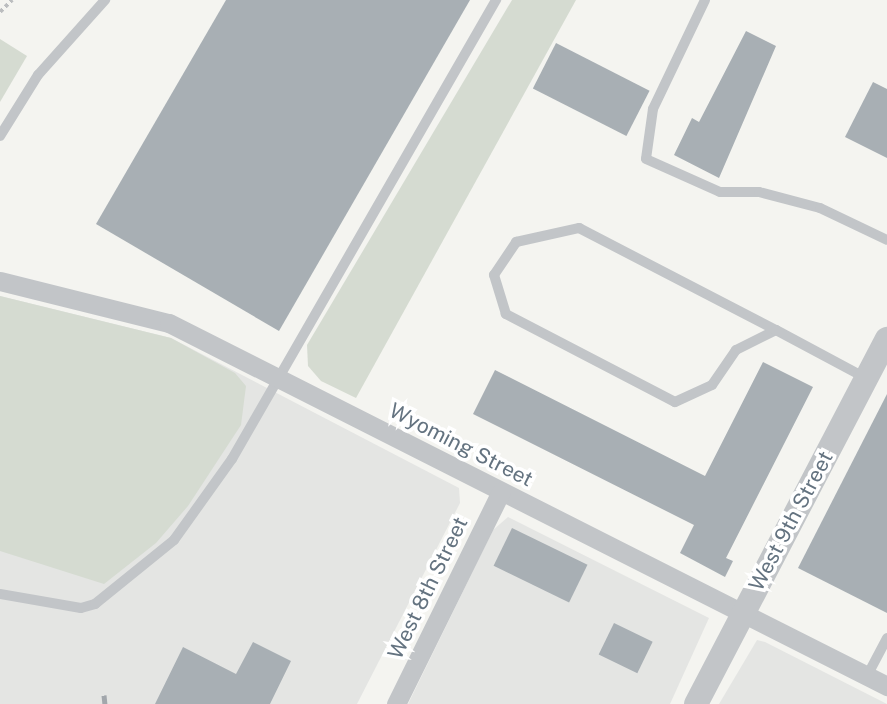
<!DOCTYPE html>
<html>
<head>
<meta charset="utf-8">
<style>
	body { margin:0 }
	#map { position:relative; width:887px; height:704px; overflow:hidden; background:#f4f4f0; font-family:"Public Sans",sans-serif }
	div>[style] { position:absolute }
	.built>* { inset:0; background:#e4e5e3 }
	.green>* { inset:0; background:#d5dbd1 }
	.building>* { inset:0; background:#a8afb4; transform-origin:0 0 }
	.path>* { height:3.5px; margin-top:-1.75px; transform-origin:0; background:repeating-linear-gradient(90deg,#bbbdbf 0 3.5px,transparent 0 7px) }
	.service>* { height:10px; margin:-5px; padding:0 5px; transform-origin:5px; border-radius:5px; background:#c2c5c8 }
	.minor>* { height:19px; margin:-9.5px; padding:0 9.5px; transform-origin:9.5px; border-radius:9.5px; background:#c2c5c8 }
	.tertiary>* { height:24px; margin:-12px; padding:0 12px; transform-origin:12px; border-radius:12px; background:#c2c5c8 }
	.rail>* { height:5px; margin-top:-2.5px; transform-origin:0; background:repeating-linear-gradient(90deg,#a2a7ac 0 10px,transparent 0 15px) }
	span { translate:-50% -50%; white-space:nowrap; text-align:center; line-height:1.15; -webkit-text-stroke:7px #fff; paint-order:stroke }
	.street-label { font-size:21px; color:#647380 }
</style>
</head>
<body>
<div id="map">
	<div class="built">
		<div style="clip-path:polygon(0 296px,171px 338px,459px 488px,460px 503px,357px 704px,0 704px)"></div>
		<div style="clip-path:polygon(508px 517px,709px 618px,670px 704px,408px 704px,493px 530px)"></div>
		<div style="clip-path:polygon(757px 640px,765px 642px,887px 704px,719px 704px)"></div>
	</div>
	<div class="green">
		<div style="clip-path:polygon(512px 0,576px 0,356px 398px,321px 381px,308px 366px,307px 345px)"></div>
		<div style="clip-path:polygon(0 39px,27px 56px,0 102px)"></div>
		<div style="clip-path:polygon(0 296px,171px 338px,235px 373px,246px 386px,241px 425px,188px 506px,156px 543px,104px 584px,0 551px)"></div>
	</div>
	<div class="building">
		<div style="clip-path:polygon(226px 0,470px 0,279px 331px,96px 224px)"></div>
		<div style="clip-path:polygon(746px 31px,776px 46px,719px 178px,674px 155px,692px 118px,699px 122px)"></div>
		<div style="left:556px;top:43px;width:105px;height:51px;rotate:27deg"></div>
		<div style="clip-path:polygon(873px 82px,887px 89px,887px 158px,845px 137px)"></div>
		<div style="clip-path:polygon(763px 362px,813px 387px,726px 558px,733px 561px,725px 577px,680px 553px,694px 525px,473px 414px,495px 370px,705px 476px)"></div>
		<div style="clip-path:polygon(887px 394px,887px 613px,798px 568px)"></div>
		<div style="left:512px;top:528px;width:84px;height:42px;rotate:26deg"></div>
		<div style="left:614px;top:623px;width:43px;height:35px;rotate:26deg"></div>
		<div style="clip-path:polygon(253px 642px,291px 661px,270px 704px,155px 704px,183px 647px,236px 674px)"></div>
	</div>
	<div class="path">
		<div style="left:0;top:12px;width:17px;rotate:-45deg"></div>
	</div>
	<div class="service">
		<div style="left:705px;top:0;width:121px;rotate:115.5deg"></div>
		<div style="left:653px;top:109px;width:50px;rotate:98deg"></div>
		<div style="left:646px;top:159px;width:81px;rotate:24deg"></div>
		<div style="left:720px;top:192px;width:39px"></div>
		<div style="left:759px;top:192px;width:63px;rotate:14.7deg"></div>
		<div style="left:820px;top:208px;width:74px;rotate:25.5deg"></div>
		<div style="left:0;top:136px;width:72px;rotate:-58.1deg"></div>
		<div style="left:38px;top:75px;width:101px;rotate:-48.2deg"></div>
		<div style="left:776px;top:330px;width:45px;rotate:153.4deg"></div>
		<div style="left:736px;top:350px;width:42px;rotate:124.4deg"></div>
		<div style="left:712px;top:385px;width:41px;rotate:155.3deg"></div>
		<div style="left:675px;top:402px;width:191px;rotate:-152.5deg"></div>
		<div style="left:506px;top:314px;width:41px;rotate:-107.1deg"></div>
		<div style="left:494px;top:275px;width:40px;rotate:-56deg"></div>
		<div style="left:516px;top:242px;width:65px;rotate:-12.5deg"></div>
		<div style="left:579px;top:228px;width:222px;rotate:27.4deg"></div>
		<div style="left:776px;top:330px;width:102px;rotate:28.1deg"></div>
		<div style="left:0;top:594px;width:82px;rotate:9.8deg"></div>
		<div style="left:81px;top:608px;width:15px;rotate:-16deg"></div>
		<div style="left:95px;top:604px;width:102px;rotate:-39deg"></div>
		<div style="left:174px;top:540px;width:100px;rotate:-54.4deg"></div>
		<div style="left:232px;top:459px;width:530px;rotate:-60.09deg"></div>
		<div style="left:867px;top:676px;width:43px;rotate:-62.2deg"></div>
	</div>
	<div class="minor">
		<div style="left:0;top:281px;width:174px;rotate:14deg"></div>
		<div style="left:169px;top:323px;width:805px;rotate:26.82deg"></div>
		<div style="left:396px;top:704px;width:237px;rotate:-63.7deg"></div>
	</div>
	<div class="tertiary">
		<div style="left:696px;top:704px;width:412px;rotate:-62.4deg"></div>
	</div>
	<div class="rail">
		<div style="left:104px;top:695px;width:9px;rotate:84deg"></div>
	</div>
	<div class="street-label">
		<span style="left:461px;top:445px;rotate:27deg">Wyoming Street</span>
		<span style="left:791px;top:521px;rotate:-62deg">West 9th Street</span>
		<span style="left:428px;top:588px;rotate:-64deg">West 8th Street</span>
	</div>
</div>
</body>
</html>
